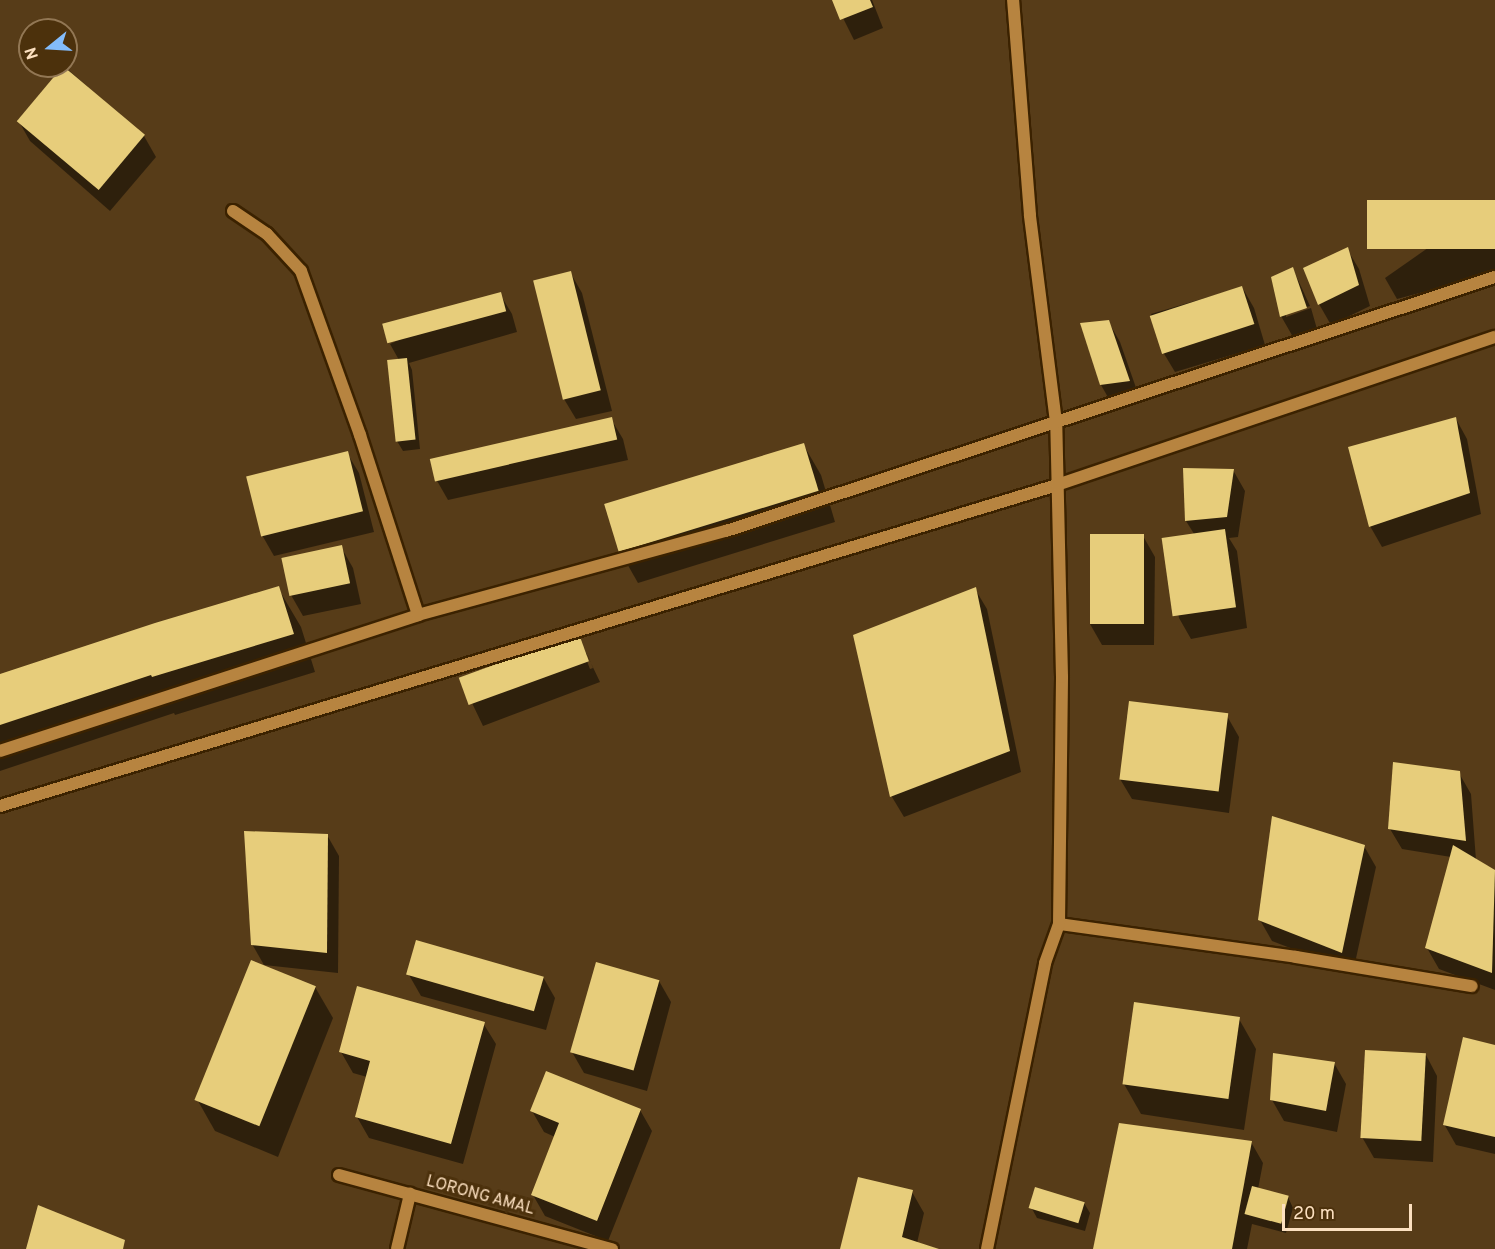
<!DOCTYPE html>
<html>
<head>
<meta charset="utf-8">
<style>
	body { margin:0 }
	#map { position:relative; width:1495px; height:1249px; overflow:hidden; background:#573c18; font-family:Overpass,sans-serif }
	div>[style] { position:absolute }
	.shadow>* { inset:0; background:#0007 }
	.building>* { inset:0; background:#e7cd7b; transform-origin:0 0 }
	.roads { filter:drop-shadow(2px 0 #3b2200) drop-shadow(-2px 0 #3b2200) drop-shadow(0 2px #3b2200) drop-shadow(0 -2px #3b2200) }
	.minor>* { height:12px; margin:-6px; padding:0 6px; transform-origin:6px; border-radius:6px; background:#b78440 }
	.tertiary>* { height:12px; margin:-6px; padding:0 6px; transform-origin:6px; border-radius:6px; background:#b78440 }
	span { translate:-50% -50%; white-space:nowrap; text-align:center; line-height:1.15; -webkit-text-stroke:6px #4c310c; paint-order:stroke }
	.street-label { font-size:16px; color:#fce0c0 }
	.north { position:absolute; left:18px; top:18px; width:60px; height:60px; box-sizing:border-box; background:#4c310c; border:2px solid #927754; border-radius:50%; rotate:252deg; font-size:16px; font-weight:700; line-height:24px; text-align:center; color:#fce0c0 }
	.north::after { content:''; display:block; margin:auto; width:21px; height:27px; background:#83bcfb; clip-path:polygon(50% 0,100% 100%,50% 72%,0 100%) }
	.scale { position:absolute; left:1282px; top:1204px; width:130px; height:27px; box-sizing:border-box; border:3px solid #fce0c0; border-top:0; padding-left:8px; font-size:18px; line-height:21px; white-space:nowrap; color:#fce0c0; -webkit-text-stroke:4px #4c310c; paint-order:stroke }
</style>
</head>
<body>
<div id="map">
	<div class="shadow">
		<div style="clip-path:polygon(834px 0,872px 0,883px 28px,854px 40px)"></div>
		<div style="clip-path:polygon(65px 67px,144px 136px,156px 157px,110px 211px,30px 141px,18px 120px)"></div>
		<div style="clip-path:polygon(1495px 201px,1495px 273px,1397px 299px,1385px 278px)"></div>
		<div style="clip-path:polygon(1347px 249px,1359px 269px,1370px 306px,1331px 325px,1319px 304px)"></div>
		<div style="clip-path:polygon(1293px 269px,1310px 306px,1286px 313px,1286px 317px,1311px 308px,1317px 329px,1293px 337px,1281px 316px)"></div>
		<div style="clip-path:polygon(570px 272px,582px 293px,612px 411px,576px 419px,564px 399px,535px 281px)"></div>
		<div style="clip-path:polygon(1242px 287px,1254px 308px,1265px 345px,1175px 372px,1163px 352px,1151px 314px)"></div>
		<div style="clip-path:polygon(500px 294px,512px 314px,517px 332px,409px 363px,412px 370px,420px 449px,403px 451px,397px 441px,399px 360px,390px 344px)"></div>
		<div style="clip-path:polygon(1108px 321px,1120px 342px,1141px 402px,1113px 406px,1101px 385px)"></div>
		<div style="clip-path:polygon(611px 419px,623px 439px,628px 460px,448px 500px,436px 479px)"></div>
		<div style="clip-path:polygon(1456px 419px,1467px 439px,1481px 514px,1382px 547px,1370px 526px)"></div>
		<div style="clip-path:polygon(803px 444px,821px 475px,835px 522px,638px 583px,621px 553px)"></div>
		<div style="clip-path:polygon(347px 453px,359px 473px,374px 532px,274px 556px,262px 535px)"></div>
		<div style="clip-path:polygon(1233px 470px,1245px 491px,1238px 537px,1229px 538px,1237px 551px,1247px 628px,1191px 639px,1179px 618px,1165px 544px,1196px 537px,1186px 521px)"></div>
		<div style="clip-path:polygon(1092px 535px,1143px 536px,1155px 557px,1154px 645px,1102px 645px,1090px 624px)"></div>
		<div style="clip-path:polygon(341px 547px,353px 568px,361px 604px,303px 616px,291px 595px)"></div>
		<div style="clip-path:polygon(278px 588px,301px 627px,315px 672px,175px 715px,174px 713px,0 771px,0 675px)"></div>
		<div style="clip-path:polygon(975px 589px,987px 609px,1021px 772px,904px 817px,892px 797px,855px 636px)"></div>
		<div style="clip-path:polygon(evenodd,578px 636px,600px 682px,483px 726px,461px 680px,578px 636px,585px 656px,588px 656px,593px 668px,590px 669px,585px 656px)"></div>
		<div style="clip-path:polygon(1227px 716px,1239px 737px,1229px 813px,1132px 799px,1120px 779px)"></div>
		<div style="clip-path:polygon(1459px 773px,1471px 794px,1476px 860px,1495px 871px,1495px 990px,1439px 969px,1427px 948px,1451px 857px,1402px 849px,1390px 829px)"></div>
		<div style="clip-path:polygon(327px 835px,339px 856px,338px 973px,264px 965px,252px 944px)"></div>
		<div style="clip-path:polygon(1364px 846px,1376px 867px,1353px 972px,1272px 941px,1260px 920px)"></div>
		<div style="clip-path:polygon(409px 975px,543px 977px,555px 998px,546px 1030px,421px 996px)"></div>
		<div style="clip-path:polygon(659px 981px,671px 1002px,647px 1091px,584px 1073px,572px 1052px)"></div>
		<div style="clip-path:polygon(315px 987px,333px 1018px,278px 1157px,215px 1131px,198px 1101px)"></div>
		<div style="clip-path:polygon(1239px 1019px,1256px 1049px,1244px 1130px,1141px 1114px,1124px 1084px)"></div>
		<div style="clip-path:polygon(483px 1023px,496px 1044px,463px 1164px,369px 1138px,357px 1117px,367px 1077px,353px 1073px,341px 1052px)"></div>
		<div style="clip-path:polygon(1495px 1046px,1495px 1154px,1456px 1145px,1444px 1124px)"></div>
		<div style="clip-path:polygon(1426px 1055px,1437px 1076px,1433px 1162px,1374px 1158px,1362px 1137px)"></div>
		<div style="clip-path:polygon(1334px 1063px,1346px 1084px,1337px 1132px,1284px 1121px,1272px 1100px)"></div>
		<div style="clip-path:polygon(640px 1110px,652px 1131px,608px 1241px,545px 1216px,533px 1195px,555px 1137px,544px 1132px,532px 1111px)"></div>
		<div style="clip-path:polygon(1251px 1142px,1263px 1163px,1258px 1189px,1288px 1197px,1293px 1208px,1286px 1233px,1252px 1224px,1247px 1249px,1094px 1249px)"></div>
		<div style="clip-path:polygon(912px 1192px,924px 1213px,917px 1243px,938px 1249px,842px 1249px)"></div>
		<div style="clip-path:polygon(1084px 1203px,1090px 1213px,1085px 1231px,1037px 1218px,1031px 1207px)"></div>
	</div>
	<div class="building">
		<div style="clip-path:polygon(832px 0,870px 0,873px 7px,840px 20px)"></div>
		<div style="left:63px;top:66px;width:107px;height:72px;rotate:40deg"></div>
		<div style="left:1495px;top:200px;width:49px;height:128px;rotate:90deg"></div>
		<div style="clip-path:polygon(1348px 247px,1359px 285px,1318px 305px,1303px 268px)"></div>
		<div style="clip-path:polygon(1293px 267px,1307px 308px,1280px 317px,1271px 277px)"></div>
		<div style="left:571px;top:271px;width:123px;height:39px;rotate:76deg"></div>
		<div style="left:1242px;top:286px;width:40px;height:97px;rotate:72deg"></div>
		<div style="left:501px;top:292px;width:20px;height:123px;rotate:75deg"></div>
		<div style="clip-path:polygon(1109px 320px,1130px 381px,1100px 385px,1080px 323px)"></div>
		<div style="left:407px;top:358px;width:82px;height:20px;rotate:84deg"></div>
		<div style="left:612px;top:417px;width:23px;height:187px;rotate:77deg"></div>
		<div style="clip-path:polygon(1456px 417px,1470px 493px,1369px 527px,1348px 447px)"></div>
		<div style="left:804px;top:443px;width:50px;height:209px;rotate:73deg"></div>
		<div style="left:348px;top:451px;width:62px;height:105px;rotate:76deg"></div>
		<div style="clip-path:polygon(1183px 468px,1234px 469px,1227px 517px,1185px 521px)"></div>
		<div style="left:1225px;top:529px;width:79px;height:64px;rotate:82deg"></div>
		<div style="left:1090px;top:534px;width:54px;height:90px"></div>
		<div style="left:342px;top:545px;width:39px;height:62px;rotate:78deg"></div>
		<div style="clip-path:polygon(279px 586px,294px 634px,152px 677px,151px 675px,0 725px,0 674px,155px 623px)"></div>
		<div style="clip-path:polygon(976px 587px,1010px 751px,890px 797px,853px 635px)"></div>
		<div style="left:579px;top:634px;width:29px;height:128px;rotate:70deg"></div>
		<div style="left:1129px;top:701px;width:100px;height:79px;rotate:7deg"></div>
		<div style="clip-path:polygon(1393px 762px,1460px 771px,1466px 841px,1388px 829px)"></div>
		<div style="clip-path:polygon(1272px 816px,1365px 845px,1342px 953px,1258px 920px)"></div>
		<div style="clip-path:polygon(244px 831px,328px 834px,327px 953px,251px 945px)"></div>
		<div style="clip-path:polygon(1453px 845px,1495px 870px,1492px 973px,1425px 948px)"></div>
		<div style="left:416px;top:940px;width:133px;height:36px;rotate:16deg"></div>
		<div style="left:251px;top:960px;width:70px;height:151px;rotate:22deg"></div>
		<div style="left:596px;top:962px;width:66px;height:94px;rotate:16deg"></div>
		<div style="clip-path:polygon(357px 986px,485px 1022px,451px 1144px,355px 1117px,370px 1061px,339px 1052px)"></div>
		<div style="left:1134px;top:1002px;width:107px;height:83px;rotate:8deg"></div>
		<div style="clip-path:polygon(1463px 1037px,1495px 1045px,1495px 1137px,1443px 1125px)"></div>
		<div style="left:1365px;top:1050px;width:61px;height:88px;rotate:3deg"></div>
		<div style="clip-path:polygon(1273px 1053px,1335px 1062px,1326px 1111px,1270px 1100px)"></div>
		<div style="clip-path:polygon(546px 1071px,641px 1109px,597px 1221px,531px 1195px,559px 1123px,530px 1111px)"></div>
		<div style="clip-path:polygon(1119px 1123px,1252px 1141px,1232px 1249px,1093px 1249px)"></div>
		<div style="clip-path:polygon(858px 1177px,913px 1190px,902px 1237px,939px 1249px,840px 1249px)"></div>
		<div style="left:1252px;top:1186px;width:38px;height:29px;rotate:15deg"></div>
		<div style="left:1035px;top:1187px;width:52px;height:22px;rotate:17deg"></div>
		<div style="clip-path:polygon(38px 1205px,125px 1240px,123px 1249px,26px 1249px)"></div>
	</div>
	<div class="roads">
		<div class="minor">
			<div style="left:233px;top:211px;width:41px;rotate:34.1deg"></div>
			<div style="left:267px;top:234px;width:50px;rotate:47.4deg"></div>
			<div style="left:301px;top:271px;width:174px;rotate:70.2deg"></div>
			<div style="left:360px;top:435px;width:189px;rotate:72.1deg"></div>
			<div style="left:1059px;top:924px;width:239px;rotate:7.9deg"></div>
			<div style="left:1296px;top:957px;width:178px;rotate:9.4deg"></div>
			<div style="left:339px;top:1175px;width:283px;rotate:15.2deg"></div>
			<div style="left:397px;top:1249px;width:57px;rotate:-76.7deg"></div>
			<div style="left:987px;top:1249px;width:292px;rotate:-78.5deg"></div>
			<div style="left:1045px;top:963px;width:41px;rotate:-70.3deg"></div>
			<div style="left:1059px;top:924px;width:247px;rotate:-89.3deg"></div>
			<div style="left:1062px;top:677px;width:255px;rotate:-91.3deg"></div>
			<div style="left:1056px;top:422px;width:209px;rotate:-97.2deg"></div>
			<div style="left:1030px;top:215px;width:216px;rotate:-94.5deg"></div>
		</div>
		<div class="tertiary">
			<div style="left:0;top:751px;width:440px;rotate:-18deg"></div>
			<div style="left:418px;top:615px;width:319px;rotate:-15.3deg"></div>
			<div style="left:726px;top:531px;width:810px;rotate:-18.28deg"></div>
			<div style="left:0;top:806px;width:1105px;rotate:-16.89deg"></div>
			<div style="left:1057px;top:485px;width:462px;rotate:-18.7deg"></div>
		</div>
	</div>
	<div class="street-label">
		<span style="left:480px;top:1196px;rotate:15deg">LORONG AMAL</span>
	</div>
	<div class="north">N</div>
	<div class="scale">20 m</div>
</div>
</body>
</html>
